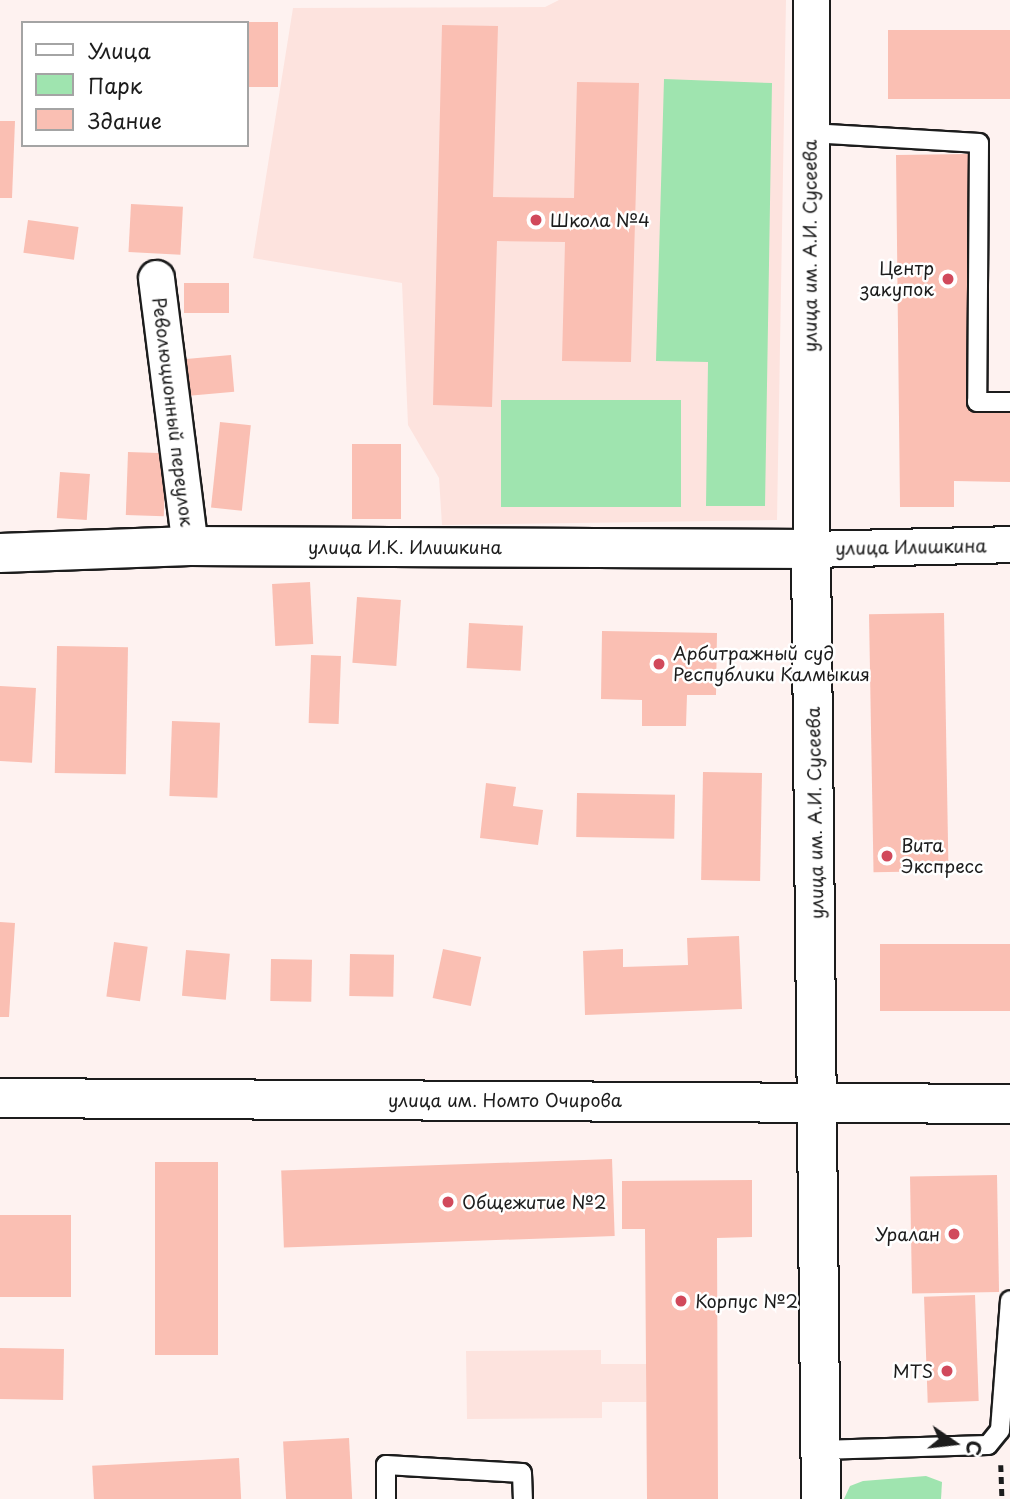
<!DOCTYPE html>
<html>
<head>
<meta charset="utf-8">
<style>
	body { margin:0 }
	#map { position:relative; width:1010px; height:1499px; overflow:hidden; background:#fef2f0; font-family:"Playpen Sans",sans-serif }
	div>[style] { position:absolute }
	.built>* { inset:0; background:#fde3de }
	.green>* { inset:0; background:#9fe4af; transform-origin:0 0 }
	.building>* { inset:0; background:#fabfb3; transform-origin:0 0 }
	.path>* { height:4.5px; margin-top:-2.25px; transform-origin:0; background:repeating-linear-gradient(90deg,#1c1c1c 0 7px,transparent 0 12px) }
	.roads { filter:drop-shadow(2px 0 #1c1c1c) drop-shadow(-2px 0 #1c1c1c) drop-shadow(0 2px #1c1c1c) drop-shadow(0 -2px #1c1c1c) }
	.service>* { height:18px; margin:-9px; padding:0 9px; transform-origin:9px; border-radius:9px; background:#fff }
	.minor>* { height:35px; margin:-17.5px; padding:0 17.5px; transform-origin:17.5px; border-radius:17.5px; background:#fff }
	.tertiary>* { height:38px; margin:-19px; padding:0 19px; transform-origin:19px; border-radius:19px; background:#fff }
	.dots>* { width:19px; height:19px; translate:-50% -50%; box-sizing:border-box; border:4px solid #fff; border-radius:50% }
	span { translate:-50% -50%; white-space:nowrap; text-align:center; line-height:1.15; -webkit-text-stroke:5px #fff; paint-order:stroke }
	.poi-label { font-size:18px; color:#1c1c1c }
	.left { translate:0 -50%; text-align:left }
	.right { translate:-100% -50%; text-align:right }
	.street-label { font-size:18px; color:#1c1c1c }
	.legend { position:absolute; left:21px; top:21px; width:228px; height:126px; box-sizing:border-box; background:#fff; border:2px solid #a4a4a4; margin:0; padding:9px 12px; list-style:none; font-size:21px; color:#1c1c1c }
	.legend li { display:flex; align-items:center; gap:14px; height:35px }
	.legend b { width:35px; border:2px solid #a4a4a4 }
	.north { position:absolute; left:919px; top:1408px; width:70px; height:70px; -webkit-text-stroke:5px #fff; paint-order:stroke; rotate:104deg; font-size:19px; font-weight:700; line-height:28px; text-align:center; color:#1c1c1c }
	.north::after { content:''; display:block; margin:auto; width:24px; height:32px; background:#1c1c1c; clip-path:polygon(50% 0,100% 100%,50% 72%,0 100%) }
</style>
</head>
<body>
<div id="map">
	<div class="built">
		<div style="clip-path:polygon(559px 0,786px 0,777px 520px,442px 525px,439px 478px,408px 425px,402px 283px,253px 258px,293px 8px,545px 7px)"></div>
		<div style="clip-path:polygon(601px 1350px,601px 1364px,646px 1364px,646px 1402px,602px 1402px,602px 1418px,467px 1419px,466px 1351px)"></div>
	</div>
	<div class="green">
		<div style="clip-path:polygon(664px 79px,772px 83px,765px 506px,706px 506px,708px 362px,656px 361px)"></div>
		<div style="left:501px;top:400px;width:180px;height:107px"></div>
		<div style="clip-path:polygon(926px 1476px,942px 1482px,941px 1499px,844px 1499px,850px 1486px,863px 1481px)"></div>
	</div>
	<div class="building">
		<div style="left:247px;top:22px;width:31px;height:65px"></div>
		<div style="clip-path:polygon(442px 25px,498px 26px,493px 197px,574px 198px,577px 82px,639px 83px,631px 362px,562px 361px,565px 242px,497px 241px,492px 407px,433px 405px)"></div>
		<div style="left:1010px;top:30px;width:69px;height:122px;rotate:90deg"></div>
		<div style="clip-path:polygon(0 121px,15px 121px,12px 198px,0 198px)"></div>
		<div style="clip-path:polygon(968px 154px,973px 410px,1010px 410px,1010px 482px,954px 481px,954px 507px,900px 507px,896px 155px)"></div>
		<div style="left:131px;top:204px;width:52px;height:48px;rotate:3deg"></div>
		<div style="left:28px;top:220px;width:51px;height:33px;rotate:8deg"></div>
		<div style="left:229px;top:283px;width:30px;height:45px;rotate:90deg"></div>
		<div style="left:231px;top:355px;width:37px;height:45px;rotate:85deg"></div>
		<div style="left:220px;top:422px;width:31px;height:86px;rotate:6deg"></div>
		<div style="left:401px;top:444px;width:75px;height:49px;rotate:90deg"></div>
		<div style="left:128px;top:452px;width:38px;height:63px;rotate:2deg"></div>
		<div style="left:60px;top:472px;width:30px;height:46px;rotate:4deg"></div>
		<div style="left:310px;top:582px;width:62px;height:38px;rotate:87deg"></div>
		<div style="left:357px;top:597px;width:44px;height:66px;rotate:4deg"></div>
		<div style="left:944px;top:613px;width:258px;height:75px;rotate:89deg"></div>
		<div style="left:469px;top:623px;width:54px;height:45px;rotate:3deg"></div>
		<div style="clip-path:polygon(602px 631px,717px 633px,716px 695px,687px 695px,686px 726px,642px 726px,642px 700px,601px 699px)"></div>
		<div style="left:57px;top:646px;width:71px;height:127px;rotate:1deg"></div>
		<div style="left:311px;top:655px;width:30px;height:68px;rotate:2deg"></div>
		<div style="left:0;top:686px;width:36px;height:75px;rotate:3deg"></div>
		<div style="left:172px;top:721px;width:48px;height:75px;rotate:2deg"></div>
		<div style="left:703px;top:772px;width:59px;height:108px;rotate:1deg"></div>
		<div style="clip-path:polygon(486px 783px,516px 787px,513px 806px,543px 810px,538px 845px,480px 838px)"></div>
		<div style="left:577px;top:793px;width:98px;height:44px;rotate:1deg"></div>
		<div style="clip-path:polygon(0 922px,15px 923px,9px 1017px,0 1017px)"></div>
		<div style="clip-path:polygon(739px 936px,742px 1009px,585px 1015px,583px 951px,623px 949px,623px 967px,688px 965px,687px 938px)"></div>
		<div style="left:114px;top:942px;width:34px;height:55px;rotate:8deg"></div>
		<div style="left:1010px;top:944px;width:67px;height:130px;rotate:90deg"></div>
		<div style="left:443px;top:949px;width:39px;height:50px;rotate:12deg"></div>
		<div style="left:186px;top:950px;width:44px;height:46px;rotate:5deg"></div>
		<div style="left:350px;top:954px;width:44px;height:42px;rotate:1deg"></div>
		<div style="left:271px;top:959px;width:41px;height:42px;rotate:1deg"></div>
		<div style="left:612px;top:1159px;width:77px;height:331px;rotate:88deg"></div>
		<div style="left:155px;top:1162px;width:63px;height:193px"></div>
		<div style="left:997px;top:1175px;width:117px;height:87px;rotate:89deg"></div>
		<div style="clip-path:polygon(752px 1180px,752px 1237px,717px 1238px,718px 1499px,647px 1499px,645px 1229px,622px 1229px,622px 1181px)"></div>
		<div style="left:71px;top:1215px;width:82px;height:71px;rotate:90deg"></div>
		<div style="left:975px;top:1295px;width:106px;height:51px;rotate:88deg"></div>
		<div style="left:0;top:1348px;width:64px;height:51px;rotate:1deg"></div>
		<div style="left:349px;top:1438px;width:61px;height:66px;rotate:87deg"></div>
		<div style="left:239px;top:1458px;width:41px;height:147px;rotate:87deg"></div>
	</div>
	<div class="path">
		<div style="left:1001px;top:1465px;width:34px;rotate:88deg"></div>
	</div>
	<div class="roads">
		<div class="service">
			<div style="left:811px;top:133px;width:168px;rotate:3.4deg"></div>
			<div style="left:979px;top:143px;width:259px;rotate:90.4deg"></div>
			<div style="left:977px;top:402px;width:33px"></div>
			<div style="left:819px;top:1450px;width:169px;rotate:-1.7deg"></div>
			<div style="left:988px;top:1445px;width:19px;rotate:-51deg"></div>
			<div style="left:1000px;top:1430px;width:130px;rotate:-85.6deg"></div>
			<div style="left:386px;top:1499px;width:34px;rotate:-90deg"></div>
			<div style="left:386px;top:1465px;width:136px;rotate:3.4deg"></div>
			<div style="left:522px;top:1473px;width:26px;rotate:88deg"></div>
		</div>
		<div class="minor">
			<div style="left:811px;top:0;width:549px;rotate:90deg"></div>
			<div style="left:811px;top:549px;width:199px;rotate:-1.4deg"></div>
			<div style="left:156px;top:278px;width:270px;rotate:82.8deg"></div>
		</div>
		<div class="tertiary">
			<div style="left:0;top:553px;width:190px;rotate:-2.1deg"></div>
			<div style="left:190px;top:546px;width:621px;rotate:0.28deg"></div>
			<div style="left:811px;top:549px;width:950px;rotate:89.4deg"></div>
			<div style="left:0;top:1098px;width:1010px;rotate:0.34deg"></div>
		</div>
	</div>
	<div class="dots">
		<div style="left:536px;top:220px;background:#d1495b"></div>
		<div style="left:948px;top:279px;background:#d1495b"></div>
		<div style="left:659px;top:664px;background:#d1495b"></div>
		<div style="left:887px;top:856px;background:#d1495b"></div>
		<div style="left:448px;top:1202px;background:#d1495b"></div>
		<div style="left:954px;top:1234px;background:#d1495b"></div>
		<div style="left:681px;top:1301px;background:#d1495b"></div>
		<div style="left:947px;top:1371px;background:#d1495b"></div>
	</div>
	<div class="poi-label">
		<span class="left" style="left:550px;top:220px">Школа №4</span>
		<span class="right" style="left:934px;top:279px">Центр<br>закупок</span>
		<span class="left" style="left:673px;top:664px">Арбитражный суд<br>Республики Калмыкия</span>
		<span class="left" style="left:901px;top:856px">Вита<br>Экспресс</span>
		<span class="left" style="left:462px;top:1202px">Общежитие №2</span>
		<span class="right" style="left:940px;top:1234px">Уралан</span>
		<span class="left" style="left:695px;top:1301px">Корпус №2</span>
		<span class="right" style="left:933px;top:1371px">MTS</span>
	</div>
	<div class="street-label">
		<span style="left:810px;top:246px;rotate:-90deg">улица им. А.И. Сусеева</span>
		<span style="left:173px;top:412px;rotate:83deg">Революционный переулок</span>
		<span style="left:405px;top:547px">улица И.К. Илишкина</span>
		<span style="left:911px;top:547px;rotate:-1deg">улица Илишкина</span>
		<span style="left:815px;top:813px;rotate:-91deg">улица им. А.И. Сусеева</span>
		<span style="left:505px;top:1100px">улица им. Номто Очирова</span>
	</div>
	<ul class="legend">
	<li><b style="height:9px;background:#fff"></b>Улица</li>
	<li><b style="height:19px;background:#9fe4af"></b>Парк</li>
	<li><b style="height:19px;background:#fabfb3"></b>Здание</li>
	</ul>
	<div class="north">С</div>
</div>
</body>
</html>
